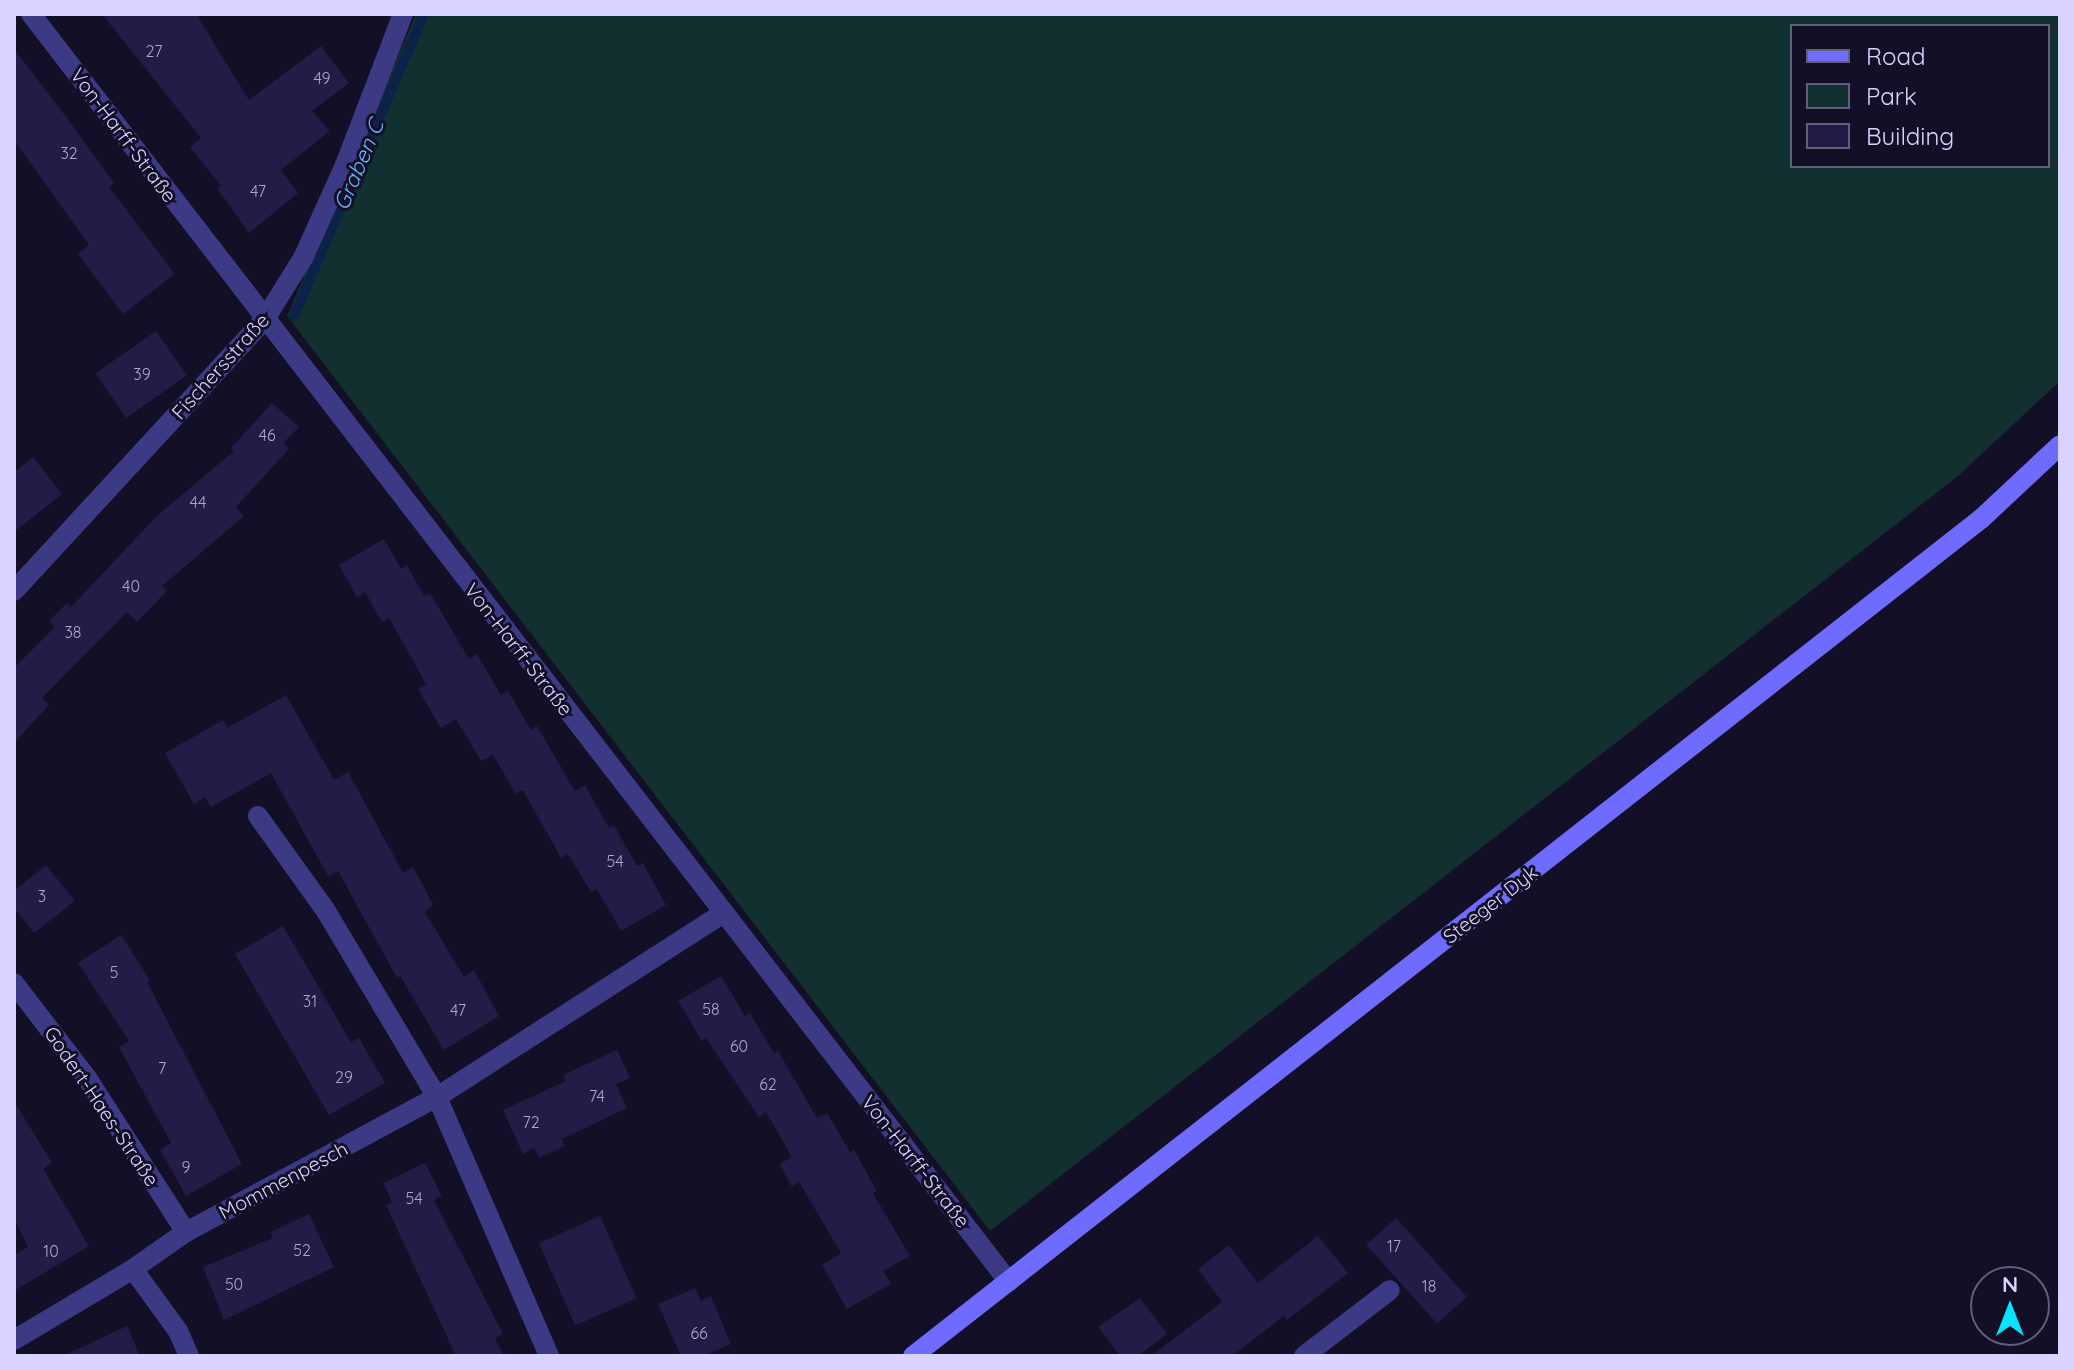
<!DOCTYPE html>
<html>
<head>
<meta charset="utf-8">
<style>
	body { margin:0 }
	#map { position:relative; width:2074px; height:1370px; overflow:hidden; background:#130f26; font-family:Quicksand,sans-serif }
	div>[style] { position:absolute }
	.green>* { inset:0; background:#12302f }
	.stream>* { height:10px; margin:-5px; padding:0 5px; transform-origin:5px; border-radius:5px; background:#0c2248 }
	.building>* { inset:0; background:#241b47; transform-origin:0 0 }
	.street>* { height:20px; margin:-10px; padding:0 10px; transform-origin:10px; border-radius:10px; background:#3d3a85 }
	.secondary>* { height:20px; margin:-10px; padding:0 10px; transform-origin:10px; border-radius:10px; background:#6f6bff }
	span { translate:-50% -50%; white-space:nowrap; text-align:center; line-height:1.15; -webkit-text-stroke:6px #130f26; paint-order:stroke }
	.number-label { font-size:16px; color:#aca6d1 }
	.number-label span { -webkit-text-stroke-width:0 }
	.street-label { font-size:20px; color:#d9d4ff }
	.water-label { font-size:22px; color:#62b6ff; font-style:italic }
	.frame { position:absolute; inset:0; border:16px solid #d9d4ff; pointer-events:none }
	.legend { position:absolute; left:1790px; top:24px; width:260px; height:144px; box-sizing:border-box; background:#130f26; border:2px solid #625e7d; margin:0; padding:10px 14px; list-style:none; font-size:24px; color:#d9d4ff }
	.legend li { display:flex; align-items:center; gap:16px; height:40px }
	.legend b { width:40px; border:2px solid #625e7d }
	.north { position:absolute; left:1970px; top:1266px; width:80px; height:80px; box-sizing:border-box; background:#130f26; border:2px solid #625e7d; border-radius:50%; rotate:0deg; font-size:22px; font-weight:700; line-height:32px; text-align:center; color:#d9d4ff }
	.north::after { content:''; display:block; margin:auto; width:28px; height:36px; background:#00e5ff; clip-path:polygon(50% 0,100% 100%,50% 72%,0 100%) }
</style>
</head>
<body>
<div id="map">
	<div class="green">
		<div style="clip-path:polygon(evenodd,416px 14px,2060px 14px,2060px 381px,1958px 476px,990px 1231px,287px 316px,416px 14px,1792px 26px,2048px 26px,2048px 166px,1792px 166px,1792px 26px)"></div>
	</div>
	<div class="stream">
		<div style="left:294px;top:316px;width:329px;rotate:-66.7deg"></div>
	</div>
	<div class="building">
		<div style="clip-path:polygon(102px 14px,196px 14px,249px 100px,321px 46px,349px 83px,312px 111px,330px 131px,281px 170px,298px 193px,249px 233px,217px 188px,221px 186px,190px 147px,201px 138px)"></div>
		<div style="clip-path:polygon(14px 49px,67px 118px,114px 183px,109px 187px,175px 274px,123px 314px,78px 254px,89px 245px,14px 140px)"></div>
		<div style="left:156px;top:331px;width:54px;height:74px;rotate:55deg"></div>
		<div style="clip-path:polygon(272px 403px,299px 427px,283px 443px,289px 449px,236px 507px,244px 516px,162px 586px,167px 591px,137px 622px,127px 612px,42px 698px,49px 705px,14px 743px,14px 668px,55px 627px,49px 621px,67px 603px,71px 607px,157px 516px,234px 451px,231px 448px)"></div>
		<div style="clip-path:polygon(33px 457px,62px 494px,14px 532px,14px 472px)"></div>
		<div style="clip-path:polygon(384px 539px,401px 569px,407px 565px,424px 596px,430px 593px,469px 659px,477px 654px,501px 695px,508px 691px,531px 730px,537px 726px,575px 791px,585px 785px,609px 828px,614px 825px,637px 866px,643px 863px,666px 905px,621px 931px,597px 889px,591px 892px,568px 854px,561px 858px,523px 790px,516px 794px,493px 755px,481px 761px,456px 719px,441px 728px,418px 689px,426px 684px,389px 618px,382px 622px,365px 592px,357px 597px,339px 565px)"></div>
		<div style="clip-path:polygon(286px 695px,334px 780px,348px 772px,403px 873px,413px 867px,433px 904px,425px 912px,464px 977px,474px 970px,499px 1016px,444px 1050px,400px 976px,397px 978px,338px 871px,328px 876px,271px 773px,211px 807px,205px 797px,194px 804px,165px 753px,223px 720px,227px 728px)"></div>
		<div style="clip-path:polygon(46px 865px,75px 901px,34px 933px,14px 908px,14px 891px)"></div>
		<div style="clip-path:polygon(283px 926px,351px 1042px,359px 1038px,385px 1083px,329px 1115px,235px 954px)"></div>
		<div style="clip-path:polygon(121px 935px,150px 980px,147px 982px,242px 1164px,186px 1196px,160px 1150px,171px 1143px,119px 1047px,129px 1041px,78px 963px)"></div>
		<div style="clip-path:polygon(721px 976px,745px 1016px,750px 1013px,774px 1053px,778px 1051px,817px 1118px,827px 1113px,850px 1152px,854px 1150px,877px 1191px,873px 1193px,910px 1256px,883px 1271px,891px 1284px,847px 1309px,822px 1265px,841px 1253px,799px 1182px,792px 1187px,779px 1164px,792px 1157px,766px 1112px,759px 1117px,706px 1038px,702px 1041px,678px 1001px)"></div>
		<div style="clip-path:polygon(617px 1050px,630px 1078px,616px 1084px,627px 1108px,562px 1139px,565px 1146px,539px 1158px,534px 1148px,523px 1154px,503px 1110px,566px 1081px,563px 1075px)"></div>
		<div style="clip-path:polygon(14px 1101px,52px 1163px,43px 1169px,89px 1246px,14px 1291px,14px 1255px,28px 1247px,14px 1218px)"></div>
		<div style="clip-path:polygon(425px 1163px,442px 1196px,434px 1200px,503px 1334px,495px 1338px,504px 1356px,456px 1356px,386px 1205px,392px 1202px,383px 1183px)"></div>
		<div style="clip-path:polygon(309px 1214px,334px 1267px,224px 1320px,203px 1267px,273px 1238px,271px 1232px)"></div>
		<div style="left:600px;top:1216px;width:90px;height:67px;rotate:66deg"></div>
		<div style="left:1396px;top:1218px;width:106px;height:40px;rotate:48deg"></div>
		<div style="clip-path:polygon(1318px 1236px,1348px 1273px,1287px 1320px,1284px 1316px,1232px 1356px,1151px 1356px,1222px 1302px,1198px 1269px,1229px 1245px,1258px 1283px)"></div>
		<div style="clip-path:polygon(695px 1288px,701px 1301px,711px 1296px,731px 1344px,703px 1356px,681px 1356px,658px 1304px)"></div>
		<div style="clip-path:polygon(1140px 1298px,1167px 1334px,1138px 1356px,1120px 1356px,1098px 1327px)"></div>
		<div style="clip-path:polygon(127px 1326px,140px 1356px,63px 1356px)"></div>
	</div>
	<div class="street">
		<div style="left:31px;top:14px;width:1601px;rotate:52.36deg"></div>
		<div style="left:14px;top:591px;width:370px;rotate:-47.3deg"></div>
		<div style="left:265px;top:319px;width:72px;rotate:-58.1deg"></div>
		<div style="left:303px;top:258px;width:102px;rotate:-65.7deg"></div>
		<div style="left:345px;top:165px;width:162px;rotate:-69deg"></div>
		<div style="left:258px;top:816px;width:117px;rotate:54.4deg"></div>
		<div style="left:326px;top:911px;width:217px;rotate:59.2deg"></div>
		<div style="left:437px;top:1097px;width:282px;rotate:66.6deg"></div>
		<div style="left:14px;top:983px;width:120px;rotate:52.5deg"></div>
		<div style="left:87px;top:1078px;width:183px;rotate:57.3deg"></div>
		<div style="left:133px;top:1269px;width:77px;rotate:54deg"></div>
		<div style="left:178px;top:1331px;width:27px;rotate:66deg"></div>
		<div style="left:14px;top:1340px;width:139px;rotate:-30.8deg"></div>
		<div style="left:133px;top:1269px;width:65px;rotate:-34.9deg"></div>
		<div style="left:186px;top:1232px;width:285px;rotate:-28.3deg"></div>
		<div style="left:437px;top:1097px;width:341px;rotate:-32.7deg"></div>
		<div style="left:1304px;top:1356px;width:108px;rotate:-37.5deg"></div>
	</div>
	<div class="secondary">
		<div style="left:913px;top:1356px;width:1357px;rotate:-38.09deg"></div>
		<div style="left:1981px;top:519px;width:108px;rotate:-43.1deg"></div>
	</div>
	<div class="number-label">
		<span style="left:154px;top:51px">27</span>
		<span style="left:322px;top:78px">49</span>
		<span style="left:69px;top:153px">32</span>
		<span style="left:258px;top:191px">47</span>
		<span style="left:142px;top:374px">39</span>
		<span style="left:267px;top:435px">46</span>
		<span style="left:198px;top:502px">44</span>
		<span style="left:131px;top:586px">40</span>
		<span style="left:73px;top:632px">38</span>
		<span style="left:615px;top:861px">54</span>
		<span style="left:42px;top:896px">3</span>
		<span style="left:114px;top:972px">5</span>
		<span style="left:310px;top:1001px">31</span>
		<span style="left:711px;top:1009px">58</span>
		<span style="left:458px;top:1010px">47</span>
		<span style="left:739px;top:1046px">60</span>
		<span style="left:162px;top:1068px">7</span>
		<span style="left:344px;top:1077px">29</span>
		<span style="left:768px;top:1084px">62</span>
		<span style="left:597px;top:1096px">74</span>
		<span style="left:531px;top:1122px">72</span>
		<span style="left:186px;top:1167px">9</span>
		<span style="left:414px;top:1198px">54</span>
		<span style="left:1394px;top:1246px">17</span>
		<span style="left:302px;top:1250px">52</span>
		<span style="left:51px;top:1251px">10</span>
		<span style="left:234px;top:1284px">50</span>
		<span style="left:1429px;top:1286px">18</span>
		<span style="left:699px;top:1333px">66</span>
	</div>
	<div class="street-label">
		<span style="left:124px;top:135px;rotate:53deg">Von-Harff-Straße</span>
		<span style="left:220px;top:366px;rotate:-48deg">Fischersstraße</span>
		<span style="left:519px;top:649px;rotate:52deg">Von-Harff-Straße</span>
		<span style="left:1490px;top:904px;rotate:-38deg">Steeger Dyk</span>
		<span style="left:102px;top:1106px;rotate:56deg">Godert-Haes-Straße</span>
		<span style="left:916px;top:1161px;rotate:52deg">Von-Harff-Straße</span>
		<span style="left:283px;top:1180px;rotate:-28deg">Mommenpesch</span>
	</div>
	<div class="water-label">
		<span style="left:359px;top:165px;rotate:-67deg">Graben C</span>
	</div>
	<div class="frame"></div>
	<ul class="legend">
	<li><b style="height:10px;background:#6f6bff"></b>Road</li>
	<li><b style="height:22px;background:#12302f"></b>Park</li>
	<li><b style="height:22px;background:#241b47"></b>Building</li>
	</ul>
	<div class="north">N</div>
</div>
</body>
</html>
